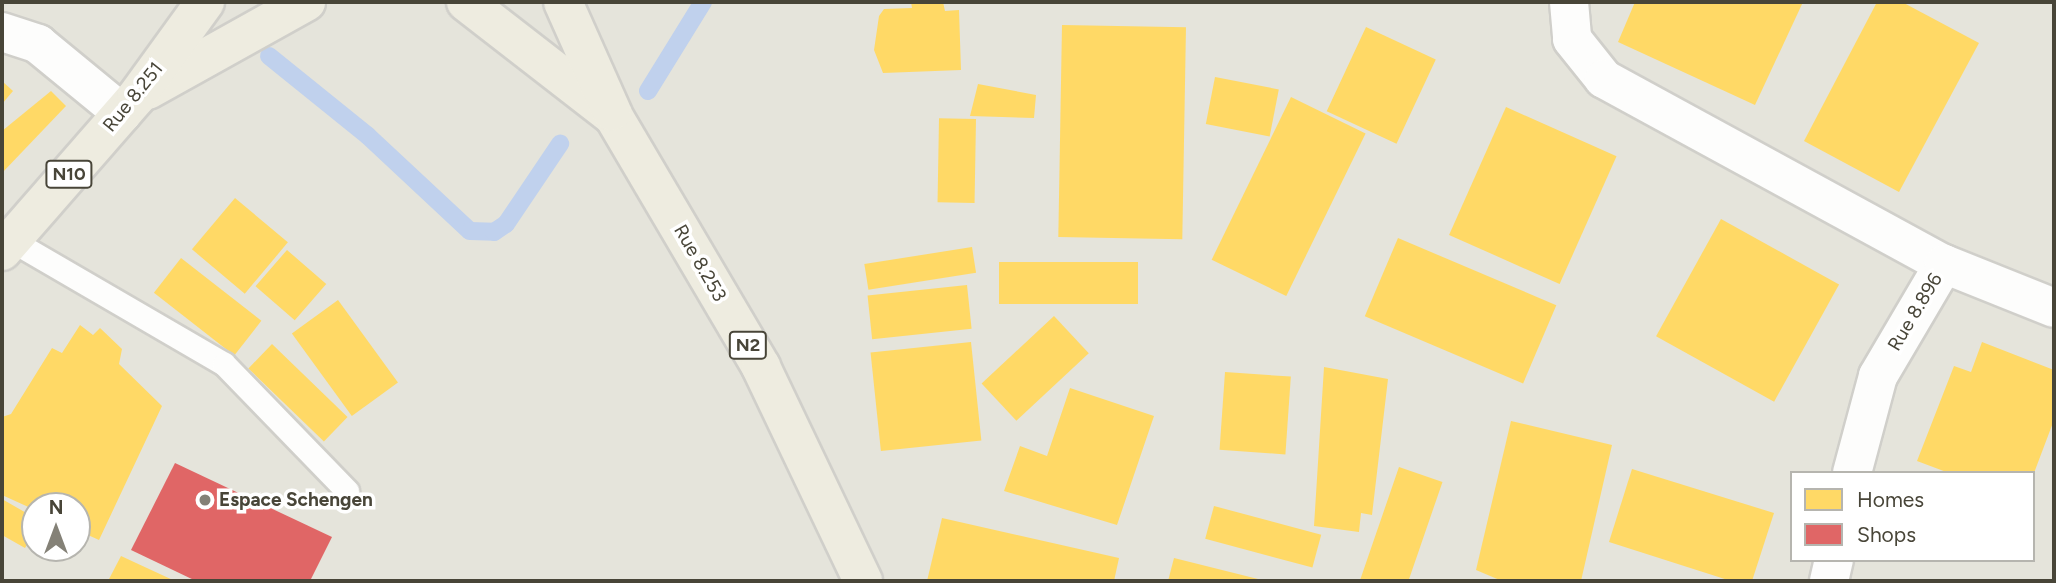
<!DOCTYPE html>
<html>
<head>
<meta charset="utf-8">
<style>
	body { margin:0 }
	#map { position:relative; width:2056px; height:583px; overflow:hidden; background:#f2f1ec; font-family:Figtree,sans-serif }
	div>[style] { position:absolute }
	.residential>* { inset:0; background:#e5e4db }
	.homes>* { inset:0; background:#ffd966; transform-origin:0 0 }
	.shops>* { inset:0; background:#e06666 }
	.stream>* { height:18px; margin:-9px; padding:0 9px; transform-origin:9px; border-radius:9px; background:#c0d1ed }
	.roads { filter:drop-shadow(2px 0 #d0cfca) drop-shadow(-2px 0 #d0cfca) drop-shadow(0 2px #d0cfca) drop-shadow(0 -2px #d0cfca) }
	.service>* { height:23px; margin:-11.5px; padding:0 11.5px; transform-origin:11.5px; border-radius:11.5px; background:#fdfdfc }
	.minor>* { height:38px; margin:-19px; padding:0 19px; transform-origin:19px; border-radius:19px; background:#fdfdfc }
	.trunk>* { height:38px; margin:-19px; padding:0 19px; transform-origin:19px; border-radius:19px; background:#eeece0 }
	.dots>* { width:19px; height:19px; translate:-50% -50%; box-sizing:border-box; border:4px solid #fff; border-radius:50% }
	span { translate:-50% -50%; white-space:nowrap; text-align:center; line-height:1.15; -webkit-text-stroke:7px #fff; paint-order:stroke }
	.shield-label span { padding:2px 5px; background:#fff; border:2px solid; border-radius:5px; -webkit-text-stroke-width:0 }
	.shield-label { font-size:18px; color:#484538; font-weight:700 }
	.street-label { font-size:19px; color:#484538 }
	.poi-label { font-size:19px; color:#484538; font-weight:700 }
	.left { translate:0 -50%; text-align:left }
	.frame { position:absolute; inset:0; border:4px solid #484538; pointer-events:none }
	.legend { position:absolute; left:1790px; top:471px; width:245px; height:91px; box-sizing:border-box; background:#fff; border:2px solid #b6b5af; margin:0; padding:9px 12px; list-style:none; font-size:21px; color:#484538 }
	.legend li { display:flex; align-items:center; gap:14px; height:35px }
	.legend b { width:35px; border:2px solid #b6b5af }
	.north { position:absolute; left:21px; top:492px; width:70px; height:70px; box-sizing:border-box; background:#fff; border:2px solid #b6b5af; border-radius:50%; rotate:0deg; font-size:19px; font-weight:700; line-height:28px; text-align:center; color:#484538 }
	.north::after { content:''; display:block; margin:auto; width:24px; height:32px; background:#848177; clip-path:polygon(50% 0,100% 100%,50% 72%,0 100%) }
</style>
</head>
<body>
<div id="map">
	<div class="residential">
		<div style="clip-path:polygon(evenodd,2px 2px,2054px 2px,2054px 581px,2px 581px,2px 2px,1792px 473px,2033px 473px,2033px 560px,1792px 560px,1792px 473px,2px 2px,35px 506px,77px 506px,77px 548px,35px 548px,35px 506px)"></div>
	</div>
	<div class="homes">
		<div style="clip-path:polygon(911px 2px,943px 2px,945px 11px,959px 10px,961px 70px,883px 73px,874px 50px,879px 16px,884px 9px,912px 8px)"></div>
		<div style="clip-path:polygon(1635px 2px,1803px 2px,1755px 105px,1618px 42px)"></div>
		<div style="clip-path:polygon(1877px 2px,1902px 2px,1979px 43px,1899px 192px,1804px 141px)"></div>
		<div style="left:1062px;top:25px;width:124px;height:212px;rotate:1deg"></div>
		<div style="left:1366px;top:27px;width:77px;height:93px;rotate:25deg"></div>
		<div style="left:1215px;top:77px;width:65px;height:48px;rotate:11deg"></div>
		<div style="clip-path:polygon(2px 81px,13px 91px,2px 104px)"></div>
		<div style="clip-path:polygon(978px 84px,1036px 95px,1034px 118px,970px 116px)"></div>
		<div style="clip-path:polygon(51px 91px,66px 106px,2px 173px,2px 131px)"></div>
		<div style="left:1291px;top:97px;width:83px;height:181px;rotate:26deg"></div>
		<div style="left:1506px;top:107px;width:121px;height:140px;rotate:24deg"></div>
		<div style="left:976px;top:119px;width:84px;height:37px;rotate:91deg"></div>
		<div style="left:235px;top:198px;width:69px;height:67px;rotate:40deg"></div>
		<div style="left:1721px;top:219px;width:135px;height:134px;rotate:29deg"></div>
		<div style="left:1398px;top:238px;width:172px;height:85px;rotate:23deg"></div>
		<div style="left:972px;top:247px;width:26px;height:109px;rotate:81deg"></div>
		<div style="left:287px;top:250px;width:52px;height:48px;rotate:41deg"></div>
		<div style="left:181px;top:258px;width:102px;height:44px;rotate:38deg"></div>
		<div style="left:999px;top:262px;width:139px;height:42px"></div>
		<div style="left:967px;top:285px;width:44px;height:100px;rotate:84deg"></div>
		<div style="left:338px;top:300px;width:102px;height:57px;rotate:54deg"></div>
		<div style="left:1054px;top:316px;width:51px;height:99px;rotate:47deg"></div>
		<div style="clip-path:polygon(80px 325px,93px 335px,100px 328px,122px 349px,119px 364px,162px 406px,99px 540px,77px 530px,77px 506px,35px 510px,2px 495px,2px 417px,11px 414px,52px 348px,62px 353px)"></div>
		<div style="left:971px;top:342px;width:99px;height:101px;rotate:84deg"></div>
		<div style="clip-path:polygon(1982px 342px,2054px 370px,2054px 420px,2034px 473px,1949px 473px,1917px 461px,1954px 366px,1971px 372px)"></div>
		<div style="left:272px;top:344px;width:105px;height:34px;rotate:44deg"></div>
		<div style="clip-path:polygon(1324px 367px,1388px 379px,1372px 515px,1361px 513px,1359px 532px,1314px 526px)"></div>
		<div style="left:1225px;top:372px;width:66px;height:78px;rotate:4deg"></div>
		<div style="clip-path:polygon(1070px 388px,1154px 416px,1117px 525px,1004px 491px,1020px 446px,1047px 456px)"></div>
		<div style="clip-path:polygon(1511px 421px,1612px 445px,1581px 581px,1502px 581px,1476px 570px)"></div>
		<div style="left:1399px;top:467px;width:46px;height:121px;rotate:19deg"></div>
		<div style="clip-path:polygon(1632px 469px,1774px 513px,1752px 581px,1731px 581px,1609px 542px)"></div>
		<div style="clip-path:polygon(2px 499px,35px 518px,35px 545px,29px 541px,25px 548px,2px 535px)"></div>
		<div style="left:1214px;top:506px;width:111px;height:34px;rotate:15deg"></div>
		<div style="clip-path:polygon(942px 518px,1119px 558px,1114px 581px,927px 581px)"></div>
		<div style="clip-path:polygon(39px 548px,64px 548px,56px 559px)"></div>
		<div style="clip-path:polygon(121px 556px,175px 581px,108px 581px)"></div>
		<div style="clip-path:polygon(1174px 558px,1262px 580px,1262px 581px,1168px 581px)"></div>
	</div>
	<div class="shops">
		<div style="clip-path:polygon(175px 463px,332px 537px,310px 581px,196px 581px,131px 550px)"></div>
	</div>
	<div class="stream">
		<div style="left:269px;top:56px;width:127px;rotate:38.9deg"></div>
		<div style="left:368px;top:136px;width:139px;rotate:43deg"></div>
		<div style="left:470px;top:231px;width:24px;rotate:2deg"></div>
		<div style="left:494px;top:232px;width:14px;rotate:-34deg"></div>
		<div style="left:506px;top:224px;width:97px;rotate:-56deg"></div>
		<div style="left:648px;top:91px;width:105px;rotate:-58.3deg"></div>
	</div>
	<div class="roads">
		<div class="service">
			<div style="left:11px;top:240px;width:246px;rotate:30.2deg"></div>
			<div style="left:224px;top:364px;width:177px;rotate:45.9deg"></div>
		</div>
		<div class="minor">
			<div style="left:1569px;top:2px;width:37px;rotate:85deg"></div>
			<div style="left:1572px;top:39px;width:51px;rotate:51.3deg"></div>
			<div style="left:1604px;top:79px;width:387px;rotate:28.6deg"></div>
			<div style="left:2px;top:32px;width:38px;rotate:18deg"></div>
			<div style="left:38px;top:44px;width:109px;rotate:39.4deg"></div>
			<div style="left:1852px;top:473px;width:100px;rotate:-75deg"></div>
			<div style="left:1878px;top:376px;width:130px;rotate:-59.5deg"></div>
			<div style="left:1944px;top:264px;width:118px;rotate:21.8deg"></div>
			<div style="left:1829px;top:581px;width:22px;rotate:-77deg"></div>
		</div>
		<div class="trunk">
			<div style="left:466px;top:2px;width:187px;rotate:37.8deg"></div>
			<div style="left:614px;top:117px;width:290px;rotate:59.5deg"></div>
			<div style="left:761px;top:367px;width:237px;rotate:64.5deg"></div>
			<div style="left:563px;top:2px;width:120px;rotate:66deg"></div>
			<div style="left:148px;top:90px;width:181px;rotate:-29.1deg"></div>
			<div style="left:2px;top:251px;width:206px;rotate:-48.9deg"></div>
			<div style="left:137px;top:96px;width:116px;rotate:-54.1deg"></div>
		</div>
	</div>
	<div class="dots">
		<div style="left:205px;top:500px;background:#848177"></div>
	</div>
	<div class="shield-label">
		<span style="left:69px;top:174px">N10</span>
		<span style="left:748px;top:345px">N2</span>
	</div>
	<div class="street-label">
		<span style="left:133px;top:97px;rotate:-51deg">Rue 8.251</span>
		<span style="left:700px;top:263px;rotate:60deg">Rue 8.253</span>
		<span style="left:1915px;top:312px;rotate:-59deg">Rue 8.896</span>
	</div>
	<div class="poi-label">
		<span class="left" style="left:219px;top:500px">Espace Schengen</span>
	</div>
	<div class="frame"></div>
	<ul class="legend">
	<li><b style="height:19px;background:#ffd966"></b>Homes</li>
	<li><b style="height:19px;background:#e06666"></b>Shops</li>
	</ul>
	<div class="north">N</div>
</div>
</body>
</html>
